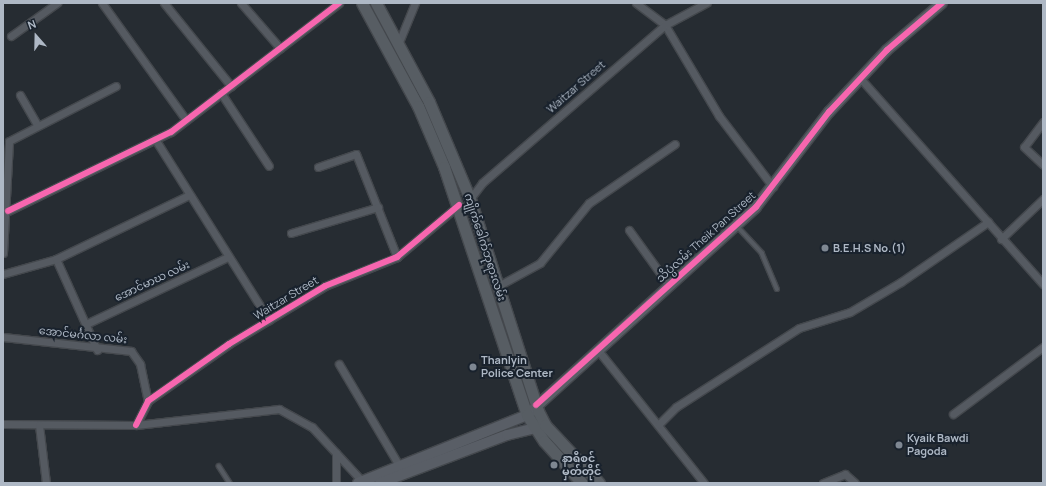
<!DOCTYPE html>
<html>
<head>
<meta charset="utf-8">
<style>
	body { margin:0 }
	#map { position:relative; width:1046px; height:486px; overflow:hidden; background:#262c32; font-family:Manrope,"Noto Sans Myanmar",sans-serif }
	div>[style] { position:absolute }
	.roads { filter:drop-shadow(1px 0 #44484d) drop-shadow(-1px 0 #44484d) drop-shadow(0 1px #44484d) drop-shadow(0 -1px #44484d) }
	.lane>* { height:3.5px; margin:-1.75px; padding:0 1.75px; transform-origin:1.75px; border-radius:1.75px; background:#555a61 }
	.street>* { height:7px; margin:-3.5px; padding:0 3.5px; transform-origin:3.5px; border-radius:3.5px; background:#555a61 }
	.secondary>* { height:10px; margin:-5px; padding:0 5px; transform-origin:5px; border-radius:5px; background:#595e66 }
	.primary>* { height:11px; margin:-5.5px; padding:0 5.5px; transform-origin:5.5px; border-radius:5.5px; background:#575d63 }
	.cycleway>* { height:6px; margin:-3px; padding:0 3px; transform-origin:3px; border-radius:3px; background:#f766af }
	.dots>* { width:11px; height:11px; translate:-50% -50%; box-sizing:border-box; border:2px solid #19222d; border-radius:50% }
	span { translate:-50% -50%; white-space:nowrap; text-align:center; line-height:1.15; -webkit-text-stroke:4px #19222d; paint-order:stroke }
	.street-label { font-size:11px; color:#aeb8c5 }
	.poi-label { font-size:11px; color:#aeb8c5; font-weight:700 }
	.left { translate:0 -50%; text-align:left }
	.frame { position:absolute; inset:0; border:4px solid #aeb8c5; pointer-events:none }
	.north { position:absolute; left:16px; top:16px; width:40px; height:40px; -webkit-text-stroke:3px #19222d; paint-order:stroke; rotate:340deg; font-size:11px; font-weight:700; line-height:16px; text-align:center; color:#aeb8c5 }
	.north::after { content:''; display:block; margin:auto; width:14px; height:18px; background:#aeb8c5; clip-path:polygon(50% 0,100% 100%,50% 72%,0 100%) }
</style>
</head>
<body>
<div id="map">
	<div class="roads">
		<div class="lane">
			<div style="left:737px;top:226px;width:37px;rotate:47deg"></div>
			<div style="left:762px;top:253px;width:39px;rotate:67deg"></div>
			<div style="left:219px;top:466px;width:20px;rotate:57deg"></div>
		</div>
		<div class="street">
			<div style="left:102px;top:3px;width:144px;rotate:54.3deg"></div>
			<div style="left:164px;top:3px;width:107px;rotate:51.1deg"></div>
			<div style="left:241px;top:3px;width:60px;rotate:49.1deg"></div>
			<div style="left:636px;top:3px;width:36px;rotate:37deg"></div>
			<div style="left:665px;top:25px;width:106px;rotate:59.3deg"></div>
			<div style="left:719px;top:116px;width:89px;rotate:52.7deg"></div>
			<div style="left:11px;top:36px;width:57px;rotate:-35.7deg"></div>
			<div style="left:399px;top:42px;width:42px;rotate:-67.7deg"></div>
			<div style="left:860px;top:78px;width:276px;rotate:48.4deg"></div>
			<div style="left:221px;top:93px;width:87px;rotate:56.7deg"></div>
			<div style="left:20px;top:95px;width:34px;rotate:60deg"></div>
			<div style="left:1043px;top:122px;width:31px;rotate:127deg"></div>
			<div style="left:1024px;top:147px;width:26px;rotate:43deg"></div>
			<div style="left:155px;top:139px;width:214px;rotate:57.8deg"></div>
			<div style="left:318px;top:167px;width:40px;rotate:-18.9deg"></div>
			<div style="left:356px;top:154px;width:111px;rotate:68.3deg"></div>
			<div style="left:470px;top:199px;width:20px;rotate:-53deg"></div>
			<div style="left:482px;top:183px;width:242px;rotate:-40.8deg"></div>
			<div style="left:665px;top:25px;width:47px;rotate:-28.2deg"></div>
			<div style="left:8px;top:211px;width:181px;rotate:-25.9deg"></div>
			<div style="left:171px;top:132px;width:212px;rotate:-37.5deg"></div>
			<div style="left:629px;top:230px;width:67px;rotate:54.2deg"></div>
			<div style="left:291px;top:233px;width:91px;rotate:-16.6deg"></div>
			<div style="left:1001px;top:239px;width:58px;rotate:-43.6deg"></div>
			<div style="left:3px;top:253px;width:112px;rotate:-86.9deg"></div>
			<div style="left:9px;top:141px;width:120px;rotate:-27.2deg"></div>
			<div style="left:56px;top:259px;width:100px;rotate:65.7deg"></div>
			<div style="left:3px;top:274px;width:55px;rotate:-15.8deg"></div>
			<div style="left:56px;top:259px;width:148px;rotate:-25.7deg"></div>
			<div style="left:498px;top:286px;width:48px;rotate:-28.7deg"></div>
			<div style="left:540px;top:263px;width:77px;rotate:-50.8deg"></div>
			<div style="left:589px;top:203px;width:104px;rotate:-34.5deg"></div>
			<div style="left:86px;top:324px;width:157px;rotate:-25.3deg"></div>
			<div style="left:3px;top:337px;width:129px;rotate:6.2deg"></div>
			<div style="left:131px;top:351px;width:16px;rotate:55deg"></div>
			<div style="left:140px;top:364px;width:38px;rotate:78deg"></div>
			<div style="left:597px;top:349px;width:171px;rotate:51.4deg"></div>
			<div style="left:339px;top:364px;width:120px;rotate:59.4deg"></div>
			<div style="left:953px;top:414px;width:112px;rotate:-36.7deg"></div>
			<div style="left:3px;top:424px;width:133px;rotate:0.4deg"></div>
			<div style="left:136px;top:425px;width:144px;rotate:-6.4deg"></div>
			<div style="left:279px;top:409px;width:38px;rotate:29deg"></div>
			<div style="left:312px;top:427px;width:74px;rotate:47.2deg"></div>
			<div style="left:659px;top:424px;width:24px;rotate:-45deg"></div>
			<div style="left:676px;top:407px;width:146px;rotate:-32.7deg"></div>
			<div style="left:799px;top:328px;width:53px;rotate:-17.4deg"></div>
			<div style="left:850px;top:312px;width:59px;rotate:-30.5deg"></div>
			<div style="left:901px;top:282px;width:106px;rotate:-34.6deg"></div>
			<div style="left:39px;top:425px;width:58px;rotate:83.1deg"></div>
			<div style="left:136px;top:425px;width:27px;rotate:-63deg"></div>
			<div style="left:148px;top:401px;width:99px;rotate:-35.1deg"></div>
			<div style="left:229px;top:344px;width:112px;rotate:-31.1deg"></div>
			<div style="left:325px;top:286px;width:78px;rotate:-21.9deg"></div>
			<div style="left:397px;top:257px;width:81px;rotate:-40deg"></div>
			<div style="left:336px;top:453px;width:30px;rotate:90deg"></div>
			<div style="left:823px;top:483px;width:24px;rotate:-22deg"></div>
			<div style="left:845px;top:474px;width:13px;rotate:42deg"></div>
		</div>
		<div class="secondary">
			<div style="left:358px;top:483px;width:182px;rotate:-21.9deg"></div>
			<div style="left:527px;top:415px;width:309px;rotate:-42.2deg"></div>
			<div style="left:756px;top:207px;width:120px;rotate:-52.5deg"></div>
			<div style="left:829px;top:112px;width:85px;rotate:-46.9deg"></div>
			<div style="left:887px;top:50px;width:72px;rotate:-40.5deg"></div>
			<div style="left:380px;top:483px;width:136px;rotate:-20.7deg"></div>
			<div style="left:507px;top:435px;width:36px;rotate:-14deg"></div>
		</div>
		<div class="primary">
			<div style="left:362px;top:3px;width:117px;rotate:61.5deg"></div>
			<div style="left:418px;top:106px;width:66px;rotate:66.9deg"></div>
			<div style="left:444px;top:167px;width:262px;rotate:71.5deg"></div>
			<div style="left:527px;top:415px;width:31px;rotate:57deg"></div>
			<div style="left:544px;top:441px;width:57px;rotate:47.9deg"></div>
			<div style="left:376px;top:3px;width:112px;rotate:61.8deg"></div>
			<div style="left:429px;top:102px;width:105px;rotate:67.1deg"></div>
			<div style="left:470px;top:199px;width:223px;rotate:72.2deg"></div>
			<div style="left:538px;top:411px;width:16px;rotate:63deg"></div>
			<div style="left:545px;top:425px;width:79px;rotate:47deg"></div>
		</div>
	</div>
	<div class="cycleway">
		<div style="left:8px;top:211px;width:181px;rotate:-25.9deg"></div>
		<div style="left:171px;top:132px;width:212px;rotate:-37.5deg"></div>
		<div style="left:536px;top:405px;width:296px;rotate:-42deg"></div>
		<div style="left:756px;top:207px;width:120px;rotate:-52.5deg"></div>
		<div style="left:829px;top:112px;width:85px;rotate:-46.9deg"></div>
		<div style="left:887px;top:50px;width:72px;rotate:-40.5deg"></div>
		<div style="left:136px;top:425px;width:27px;rotate:-63deg"></div>
		<div style="left:148px;top:401px;width:99px;rotate:-35.1deg"></div>
		<div style="left:229px;top:344px;width:112px;rotate:-31.1deg"></div>
		<div style="left:325px;top:286px;width:78px;rotate:-21.9deg"></div>
		<div style="left:397px;top:257px;width:81px;rotate:-40deg"></div>
	</div>
	<div class="dots">
		<div style="left:825px;top:248px;background:#7e8792"></div>
		<div style="left:473px;top:367px;background:#7e8792"></div>
		<div style="left:899px;top:445px;background:#7e8792"></div>
		<div style="left:554px;top:465px;background:#7e8792"></div>
	</div>
	<div class="street-label">
		<span style="left:576px;top:87px;rotate:-41deg">Waitzar Street</span>
		<span style="left:706px;top:237px;rotate:-42deg">သိပ္ပံလမ်း Theik Pan Street</span>
		<span style="left:485px;top:247px;rotate:72deg">ကျိုက်ခေါက်ဘုရားလမ်း</span>
		<span style="left:152px;top:281px;rotate:-25deg">အောင်မာဃ လမ်း</span>
		<span style="left:286px;top:298px;rotate:-31deg">Waitzar Street</span>
		<span style="left:83px;top:335px;rotate:6deg">အောင်မင်္ဂလာ လမ်း</span>
	</div>
	<div class="poi-label">
		<span class="left" style="left:833px;top:248px">B.E.H.S No.(1)</span>
		<span class="left" style="left:481px;top:367px">Thanlyin<br>Police Center</span>
		<span class="left" style="left:907px;top:445px">Kyaik Bawdi<br>Pagoda</span>
		<span class="left" style="left:562px;top:465px">နာရီစင်<br>မှတ်တိုင်</span>
	</div>
	<div class="frame"></div>
	<div class="north">N</div>
</div>
</body>
</html>
